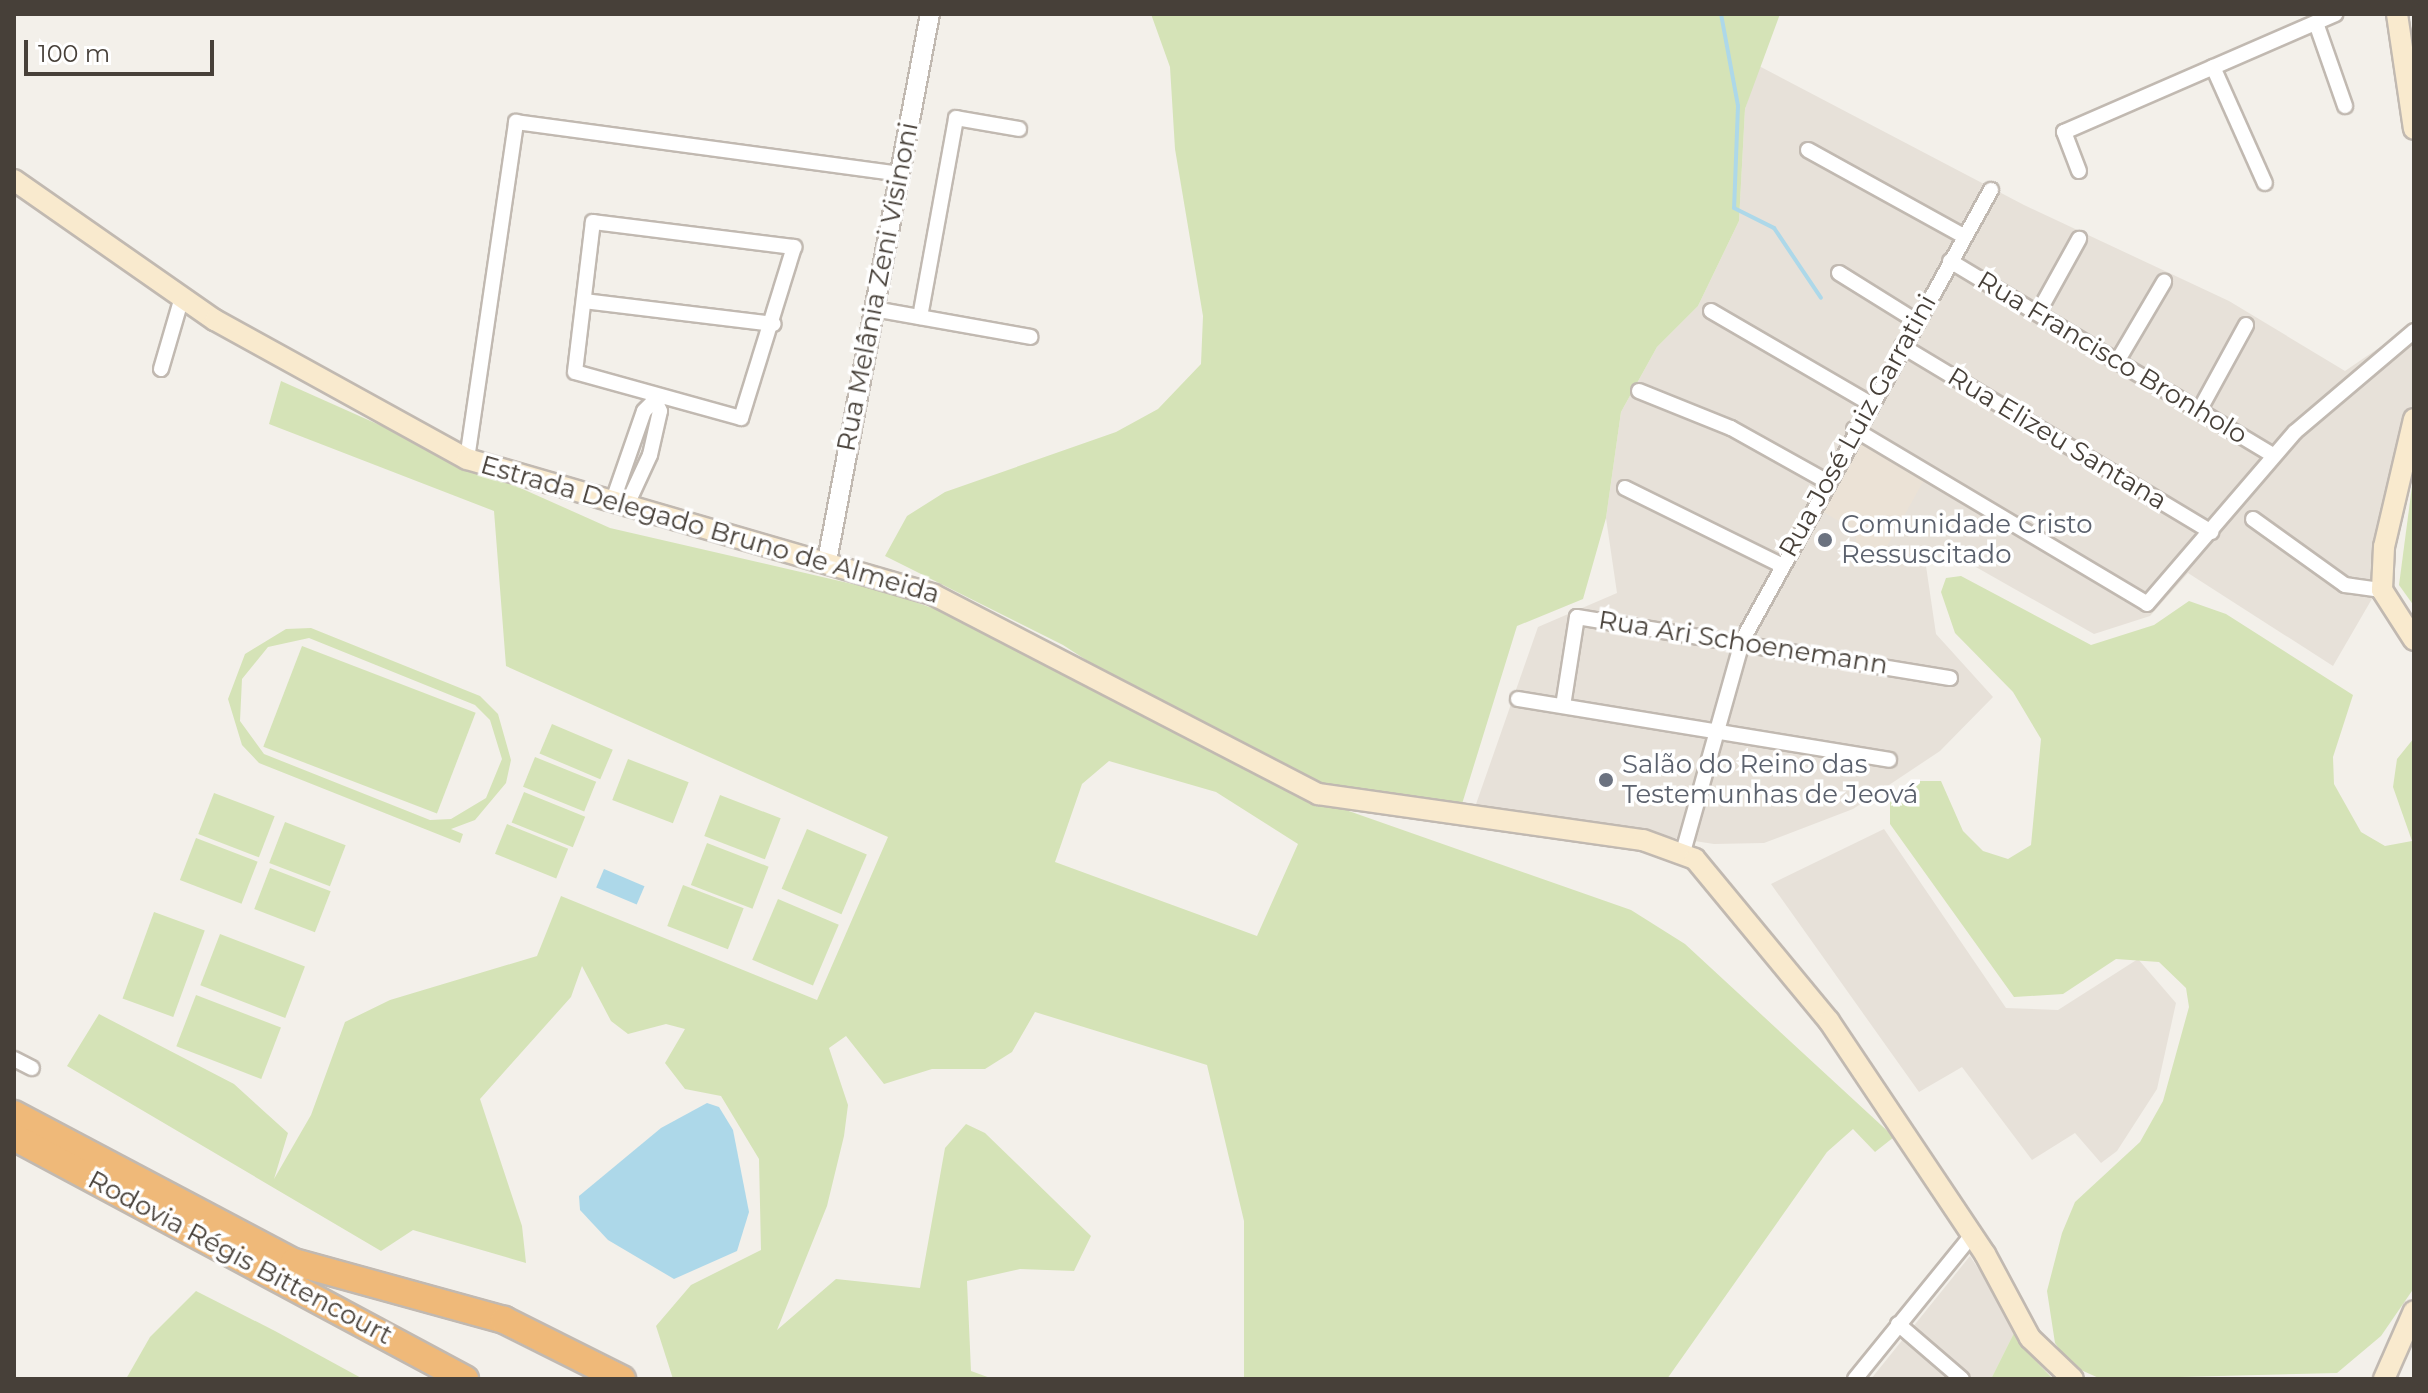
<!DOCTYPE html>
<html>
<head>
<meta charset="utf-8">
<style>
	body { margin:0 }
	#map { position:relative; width:2428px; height:1393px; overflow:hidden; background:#f3f0ea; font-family:Montserrat,sans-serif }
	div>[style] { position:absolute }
	.residential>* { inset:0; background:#e7e1d9 }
	.education>* { inset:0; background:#ebe2d6 }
	.green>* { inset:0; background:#d5e3b7; transform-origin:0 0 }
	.water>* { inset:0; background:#add8e9; transform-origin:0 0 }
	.stream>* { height:4px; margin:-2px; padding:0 2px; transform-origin:2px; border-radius:2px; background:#add8e9 }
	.roads { filter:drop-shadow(2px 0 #c1b9b1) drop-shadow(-2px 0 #c1b9b1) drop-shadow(0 2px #c1b9b1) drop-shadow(0 -2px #c1b9b1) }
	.minor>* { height:14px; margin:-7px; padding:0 7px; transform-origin:7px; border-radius:7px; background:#fff }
	.tertiary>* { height:18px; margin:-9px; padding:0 9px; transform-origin:9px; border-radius:9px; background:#fff }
	.secondary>* { height:20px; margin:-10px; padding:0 10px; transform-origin:10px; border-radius:10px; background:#f9eace }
	.motorway>* { height:26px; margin:-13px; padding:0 13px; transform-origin:13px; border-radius:13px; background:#efb979 }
	.dots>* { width:22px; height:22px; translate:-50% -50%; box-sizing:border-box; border:4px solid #fff; border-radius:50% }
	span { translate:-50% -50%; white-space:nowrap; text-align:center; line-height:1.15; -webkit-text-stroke:7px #fff; paint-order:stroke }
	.street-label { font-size:26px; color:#474039 }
	.worship-label { font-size:26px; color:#5b616d }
	.left { translate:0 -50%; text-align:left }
	.frame { position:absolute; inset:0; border:16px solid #474039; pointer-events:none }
	.scale { position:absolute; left:24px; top:40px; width:190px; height:36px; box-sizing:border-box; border:4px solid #474039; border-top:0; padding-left:10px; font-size:24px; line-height:28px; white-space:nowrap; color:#474039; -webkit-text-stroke:6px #fff; paint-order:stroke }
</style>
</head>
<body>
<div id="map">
	<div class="residential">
		<div style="clip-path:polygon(1759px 66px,2024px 205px,2229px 301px,2345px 371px,2414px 324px,2414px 406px,2380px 585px,2333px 666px,2188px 573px,2150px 616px,2094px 634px,1953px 554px,1926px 566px,1936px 634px,1993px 697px,1940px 751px,1853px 809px,1764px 843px,1714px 844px,1475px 807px,1538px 627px,1617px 593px,1606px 518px,1621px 412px,1657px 347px,1698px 306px,1739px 221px,1745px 109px)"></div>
		<div style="clip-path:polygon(1884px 829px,2006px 1008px,2058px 1010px,2138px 959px,2176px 1003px,2157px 1089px,2117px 1151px,2101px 1163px,2075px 1133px,2032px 1160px,1962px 1067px,1919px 1092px,1771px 884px)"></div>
		<div style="clip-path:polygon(1970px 1256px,2017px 1327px,1991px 1379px,1871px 1379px)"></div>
	</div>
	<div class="education">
		<div style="clip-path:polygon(1860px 442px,1924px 480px,1885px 550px,1856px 551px,1856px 531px,1820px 510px)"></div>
	</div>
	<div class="green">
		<div style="clip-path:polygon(1151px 14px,1780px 14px,1745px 109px,1739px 221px,1698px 306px,1657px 347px,1621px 412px,1606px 518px,1583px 599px,1517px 626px,1462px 804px,1316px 787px,1145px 698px,1063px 645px,885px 556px,907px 516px,945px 492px,1116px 432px,1158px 409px,1201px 364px,1203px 316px,1175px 149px,1170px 67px)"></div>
		<div style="clip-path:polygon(evenodd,281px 381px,610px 528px,887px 592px,966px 620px,1315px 806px,1343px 809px,1631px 910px,1685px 944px,1894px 1137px,1875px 1152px,1853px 1129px,1827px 1152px,1667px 1379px,1244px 1379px,1244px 1221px,1207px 1065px,1035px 1012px,1012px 1052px,985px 1069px,932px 1069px,884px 1084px,846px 1036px,829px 1048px,848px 1105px,844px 1136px,827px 1206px,777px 1330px,836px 1279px,920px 1288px,945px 1148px,966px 1124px,985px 1133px,1091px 1236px,1074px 1271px,1020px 1269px,967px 1281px,971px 1371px,993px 1379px,673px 1379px,656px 1326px,691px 1285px,761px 1250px,759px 1159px,721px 1096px,685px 1089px,665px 1063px,685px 1029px,666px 1024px,628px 1034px,611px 1021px,582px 966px,571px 997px,480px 1099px,522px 1226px,526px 1263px,413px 1230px,381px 1251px,67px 1066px,99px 1014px,234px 1084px,288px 1133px,274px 1179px,311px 1115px,345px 1022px,390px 1000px,537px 956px,561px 896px,817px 1000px,888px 837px,506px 666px,494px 511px,269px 424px,281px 381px,1109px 761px,1216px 792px,1298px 844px,1257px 936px,1055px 862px,1082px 784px,1109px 761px)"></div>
		<div style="clip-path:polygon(2414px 471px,2414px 606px,2399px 585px)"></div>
		<div style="clip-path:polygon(1961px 576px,2091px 645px,2154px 625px,2189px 601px,2226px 614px,2353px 695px,2333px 757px,2334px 784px,2361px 832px,2385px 846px,2412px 841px,2393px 787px,2397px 759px,2414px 738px,2414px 1288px,2381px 1336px,2337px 1373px,2101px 1379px,2072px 1366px,2055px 1343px,2047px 1291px,2062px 1233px,2075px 1202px,2140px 1142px,2163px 1101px,2189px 1007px,2186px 988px,2159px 962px,2116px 959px,2063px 994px,2014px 997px,1890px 824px,1890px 798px,1912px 781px,1941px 781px,1963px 831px,1983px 851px,2008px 859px,2031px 845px,2041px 739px,2013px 692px,1955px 633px,1941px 592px,1946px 578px)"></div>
		<div style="clip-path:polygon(evenodd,311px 628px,480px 696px,498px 714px,511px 760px,506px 783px,475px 820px,451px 829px,463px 834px,460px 843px,259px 763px,242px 745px,228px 699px,245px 654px,286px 629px,311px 628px,309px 638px,475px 705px,490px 720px,502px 759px,486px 798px,451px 819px,430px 820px,264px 754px,240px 721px,242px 679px,268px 647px,309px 638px)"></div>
		<div style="left:302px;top:646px;width:186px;height:108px;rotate:21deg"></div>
		<div style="left:552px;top:724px;width:66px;height:32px;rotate:23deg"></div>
		<div style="left:535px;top:757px;width:66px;height:32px;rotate:22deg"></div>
		<div style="left:628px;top:759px;width:65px;height:44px;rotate:21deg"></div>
		<div style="left:524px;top:792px;width:66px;height:33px;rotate:22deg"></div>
		<div style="left:214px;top:793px;width:65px;height:44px;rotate:21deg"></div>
		<div style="left:720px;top:795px;width:65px;height:44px;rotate:21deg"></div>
		<div style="left:285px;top:822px;width:65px;height:44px;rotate:21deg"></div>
		<div style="left:507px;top:824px;width:66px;height:32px;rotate:22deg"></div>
		<div style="left:807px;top:829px;width:65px;height:65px;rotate:23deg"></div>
		<div style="left:196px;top:838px;width:66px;height:45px;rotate:21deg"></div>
		<div style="left:707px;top:843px;width:66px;height:45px;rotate:21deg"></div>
		<div style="left:270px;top:868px;width:65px;height:44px;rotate:21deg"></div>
		<div style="left:683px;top:885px;width:65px;height:44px;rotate:21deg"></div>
		<div style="left:778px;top:899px;width:66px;height:66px;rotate:23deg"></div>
		<div style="left:154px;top:912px;width:54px;height:92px;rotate:20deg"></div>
		<div style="left:220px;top:934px;width:91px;height:55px;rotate:21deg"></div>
		<div style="left:196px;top:995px;width:91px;height:55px;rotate:21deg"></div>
		<div style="clip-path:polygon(196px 1291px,275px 1331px,363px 1379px,126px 1379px,150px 1337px)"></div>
		<div style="clip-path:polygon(2017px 1327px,2033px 1358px,2053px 1379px,1991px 1379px)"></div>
	</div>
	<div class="water">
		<div style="left:604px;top:869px;width:44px;height:20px;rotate:23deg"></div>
		<div style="clip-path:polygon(707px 1103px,719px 1107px,733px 1130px,749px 1212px,737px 1251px,674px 1279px,608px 1240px,580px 1210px,579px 1196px,661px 1128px)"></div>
	</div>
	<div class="stream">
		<div style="left:1721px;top:14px;width:94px;rotate:79.5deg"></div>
		<div style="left:1738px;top:106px;width:102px;rotate:92.2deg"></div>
		<div style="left:1734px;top:208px;width:45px;rotate:26.6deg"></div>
		<div style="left:1774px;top:228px;width:84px;rotate:56.1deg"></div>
	</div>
	<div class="roads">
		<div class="minor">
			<div style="left:2316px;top:23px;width:88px;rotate:70.7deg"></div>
			<div style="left:2213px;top:67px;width:127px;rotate:65.9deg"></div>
			<div style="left:1808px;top:150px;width:178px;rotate:28.9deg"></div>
			<div style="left:2079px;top:171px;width:42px;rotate:-111deg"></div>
			<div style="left:2064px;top:132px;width:296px;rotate:-23.5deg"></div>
			<div style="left:593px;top:222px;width:203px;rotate:7.1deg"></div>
			<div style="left:794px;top:247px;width:179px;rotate:107.2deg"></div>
			<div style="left:741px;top:418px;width:172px;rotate:-164.5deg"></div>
			<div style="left:575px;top:372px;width:151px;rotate:-83.2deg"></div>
			<div style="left:1950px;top:261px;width:377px;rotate:31deg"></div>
			<div style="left:1839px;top:273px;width:91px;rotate:31.9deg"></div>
			<div style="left:584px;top:301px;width:191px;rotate:6.9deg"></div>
			<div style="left:874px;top:309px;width:159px;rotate:10.1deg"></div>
			<div style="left:1711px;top:311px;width:183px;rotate:30.2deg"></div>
			<div style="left:2038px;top:313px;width:85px;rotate:-61deg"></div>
			<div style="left:920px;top:317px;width:202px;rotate:-79.7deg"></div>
			<div style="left:956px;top:118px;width:64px;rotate:9.9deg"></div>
			<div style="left:1902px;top:346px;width:361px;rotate:31deg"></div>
			<div style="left:2118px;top:360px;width:91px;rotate:-59.5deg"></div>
			<div style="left:161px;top:369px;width:75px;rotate:-73.7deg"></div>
			<div style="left:1639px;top:391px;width:99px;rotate:21.9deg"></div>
			<div style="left:1731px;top:428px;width:109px;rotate:29.2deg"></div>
			<div style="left:2199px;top:411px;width:98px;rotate:-61.3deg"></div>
			<div style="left:1854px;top:429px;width:341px;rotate:30.8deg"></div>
			<div style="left:2147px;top:604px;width:227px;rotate:-49.3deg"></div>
			<div style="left:2295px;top:432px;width:156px;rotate:-40.3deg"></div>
			<div style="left:467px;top:459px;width:341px;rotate:-81.7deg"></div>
			<div style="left:516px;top:122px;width:388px;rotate:7.7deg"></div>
			<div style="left:1625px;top:488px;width:174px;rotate:26.3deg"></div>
			<div style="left:612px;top:503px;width:97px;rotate:-70.8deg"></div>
			<div style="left:644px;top:411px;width:16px;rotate:-45deg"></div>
			<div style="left:655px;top:400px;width:12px;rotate:66deg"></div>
			<div style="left:660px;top:411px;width:45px;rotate:102.8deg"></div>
			<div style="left:650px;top:455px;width:57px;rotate:114.8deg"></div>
			<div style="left:2253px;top:519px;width:113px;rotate:35.7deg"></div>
			<div style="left:2345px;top:585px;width:37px;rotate:8deg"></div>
			<div style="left:1518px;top:699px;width:376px;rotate:9.3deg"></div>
			<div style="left:1563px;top:706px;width:90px;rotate:-81.1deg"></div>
			<div style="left:1577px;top:617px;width:378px;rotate:9.3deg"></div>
			<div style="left:1683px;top:852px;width:221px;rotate:-74.3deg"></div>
			<div style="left:1743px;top:639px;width:513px;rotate:-61.09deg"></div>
			<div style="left:14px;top:1059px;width:20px;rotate:27deg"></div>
			<div style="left:1898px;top:1324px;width:84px;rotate:40.7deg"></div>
			<div style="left:1855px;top:1379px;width:186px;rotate:-50.9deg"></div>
		</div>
		<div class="tertiary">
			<div style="left:827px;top:561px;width:557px;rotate:-79.34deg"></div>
		</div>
		<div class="secondary">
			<div style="left:2397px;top:14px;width:116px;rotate:81.6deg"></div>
			<div style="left:14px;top:180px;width:245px;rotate:34.9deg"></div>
			<div style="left:215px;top:320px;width:288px;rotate:28.9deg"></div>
			<div style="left:467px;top:459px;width:486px;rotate:16.2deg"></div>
			<div style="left:934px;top:595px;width:433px;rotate:27.4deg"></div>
			<div style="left:1318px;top:794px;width:328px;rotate:8.1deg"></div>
			<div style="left:1643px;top:840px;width:55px;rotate:20.1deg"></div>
			<div style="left:1695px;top:859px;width:210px;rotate:50.4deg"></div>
			<div style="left:1829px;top:1021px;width:280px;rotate:56.2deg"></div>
			<div style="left:1985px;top:1254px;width:95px;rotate:61.8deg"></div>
			<div style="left:2030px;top:1338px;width:59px;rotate:43.6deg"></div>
			<div style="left:2414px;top:419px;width:131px;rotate:103.2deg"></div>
			<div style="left:2384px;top:547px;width:43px;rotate:92.7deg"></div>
			<div style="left:2382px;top:590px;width:59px;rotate:57.4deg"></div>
			<div style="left:2384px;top:1379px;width:74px;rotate:-66.2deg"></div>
		</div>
		<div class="motorway">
			<div style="left:14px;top:1114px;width:317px;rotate:27.9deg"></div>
			<div style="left:294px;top:1262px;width:218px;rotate:15.4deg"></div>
			<div style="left:504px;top:1320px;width:132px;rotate:26.6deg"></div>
			<div style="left:14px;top:1137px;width:512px;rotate:28.22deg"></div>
		</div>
	</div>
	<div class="dots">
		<div style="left:1825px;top:540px;background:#6b7280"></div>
		<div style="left:1606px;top:780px;background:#6b7280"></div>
	</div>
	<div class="street-label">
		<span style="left:878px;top:287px;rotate:-79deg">Rua Melânia Zeni Visinoni</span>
		<span style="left:2112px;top:358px;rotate:31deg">Rua Francisco Bronholo</span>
		<span style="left:1858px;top:426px;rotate:-61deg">Rua José Luiz Garratini</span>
		<span style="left:2057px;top:439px;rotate:31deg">Rua Elizeu Santana</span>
		<span style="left:710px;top:530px;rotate:16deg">Estrada Delegado Bruno de Almeida</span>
		<span style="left:1743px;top:643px;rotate:9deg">Rua Ari Schoenemann</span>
		<span style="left:240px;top:1258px;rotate:28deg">Rodovia Régis Bittencourt</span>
	</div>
	<div class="worship-label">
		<span class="left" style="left:1841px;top:540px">Comunidade Cristo<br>Ressuscitado</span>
		<span class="left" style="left:1622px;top:780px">Salão do Reino das<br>Testemunhas de Jeová</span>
	</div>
	<div class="frame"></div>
	<div class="scale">100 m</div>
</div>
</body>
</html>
